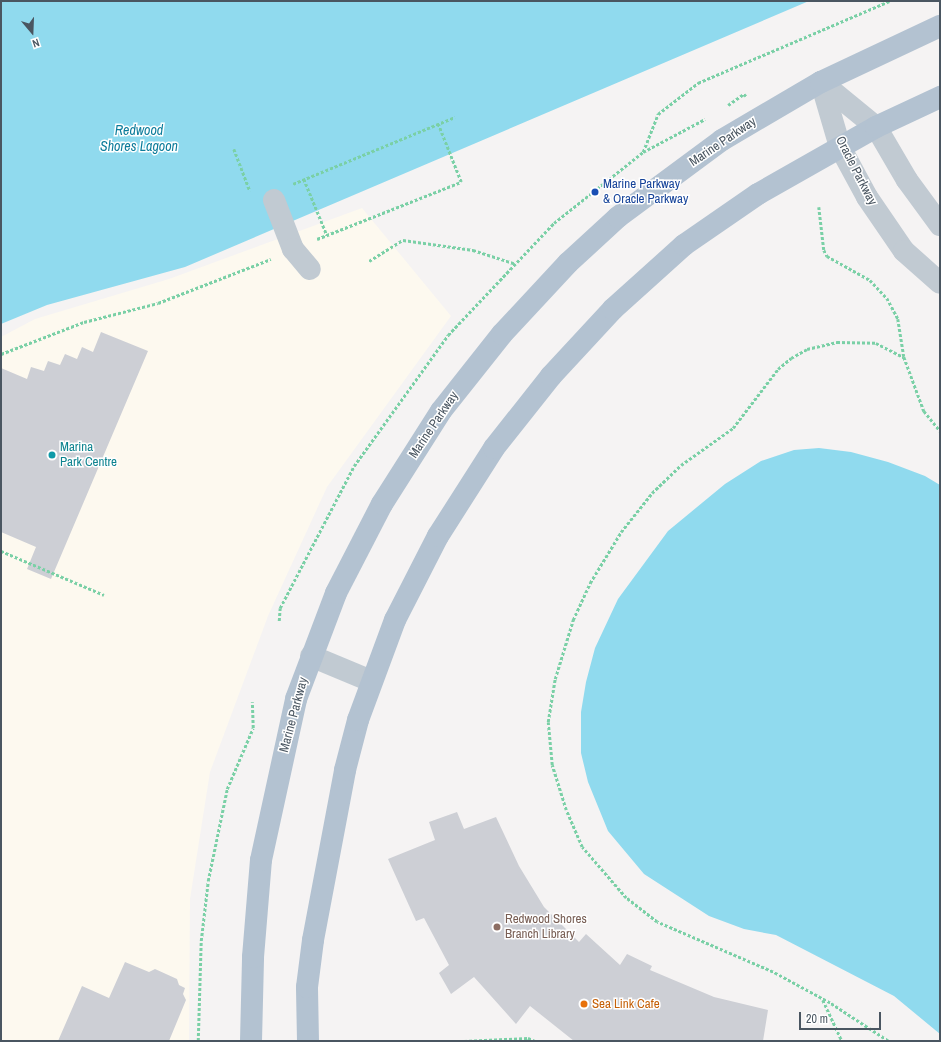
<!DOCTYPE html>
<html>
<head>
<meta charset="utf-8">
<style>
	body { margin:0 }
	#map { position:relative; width:941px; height:1042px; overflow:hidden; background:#f5f3f3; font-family:"Archivo Narrow",sans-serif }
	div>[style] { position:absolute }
	.commercial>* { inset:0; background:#fdf9ef }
	.water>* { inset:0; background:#90daee }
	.building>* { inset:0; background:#cdcfd5 }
	.path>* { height:2.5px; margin-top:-1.25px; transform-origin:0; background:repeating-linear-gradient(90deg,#7ad0a6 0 3px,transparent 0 5px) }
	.minor>* { height:22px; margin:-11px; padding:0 11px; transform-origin:11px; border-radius:11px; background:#c1cad2 }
	.major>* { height:22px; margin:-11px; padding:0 11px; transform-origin:11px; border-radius:11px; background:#b3c2d1 }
	.dots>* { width:11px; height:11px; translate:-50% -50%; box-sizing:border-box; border:2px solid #fff; border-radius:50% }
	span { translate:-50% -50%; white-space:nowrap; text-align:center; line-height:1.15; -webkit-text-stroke:3px #fff; paint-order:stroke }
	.street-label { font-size:13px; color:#4a5661 }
	.transit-label { font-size:13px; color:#164399 }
	.left { translate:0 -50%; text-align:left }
	.culture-label { font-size:13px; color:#0d838f }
	.education-label { font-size:13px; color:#785e54 }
	.food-label { font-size:13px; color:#c56008 }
	.water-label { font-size:14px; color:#0c7c9b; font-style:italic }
	.frame { position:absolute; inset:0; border:2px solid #4a5661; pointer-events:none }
	.north { position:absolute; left:12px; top:12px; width:40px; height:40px; -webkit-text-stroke:3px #fff; paint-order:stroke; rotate:161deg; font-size:11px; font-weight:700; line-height:16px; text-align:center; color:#4a5661 }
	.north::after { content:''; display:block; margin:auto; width:14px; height:18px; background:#4a5661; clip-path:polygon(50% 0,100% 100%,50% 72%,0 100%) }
	.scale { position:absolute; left:799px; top:1012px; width:82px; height:18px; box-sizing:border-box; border:2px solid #4a5661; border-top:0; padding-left:5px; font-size:12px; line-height:14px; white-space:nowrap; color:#4a5661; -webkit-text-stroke:3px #fff; paint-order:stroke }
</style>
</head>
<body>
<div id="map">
	<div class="commercial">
		<div style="clip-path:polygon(362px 208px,451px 316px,327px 487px,268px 616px,210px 772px,190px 899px,189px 1041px,1px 1041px,1px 337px,35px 319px,169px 279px)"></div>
	</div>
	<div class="water">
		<div style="clip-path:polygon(1px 1px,809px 1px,185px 267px,47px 305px,1px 324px)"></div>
		<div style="clip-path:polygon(819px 448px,851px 452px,888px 462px,925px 476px,940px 485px,940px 1034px,894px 996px,776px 935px,744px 929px,709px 916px,644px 874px,608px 831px,588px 782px,581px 753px,581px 712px,586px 682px,595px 648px,618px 599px,668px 531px,725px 484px,761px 461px,794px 450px)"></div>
	</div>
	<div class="building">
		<div style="clip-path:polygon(101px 332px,148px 351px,51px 579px,27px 569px,36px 547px,1px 532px,1px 368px,27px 379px,31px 367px,44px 371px,48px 361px,60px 365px,65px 354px,77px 359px,82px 347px,93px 352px)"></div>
		<div style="clip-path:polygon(457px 812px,464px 829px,496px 817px,519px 866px,544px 907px,579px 942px,586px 934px,620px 965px,627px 954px,652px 966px,650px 970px,714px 997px,768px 1010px,763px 1041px,574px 1041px,530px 1006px,516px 1024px,474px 977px,451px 994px,439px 973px,449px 965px,424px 918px,416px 921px,388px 859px,435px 840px,429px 822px)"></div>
		<div style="clip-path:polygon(125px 962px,149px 972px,155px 969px,177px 979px,179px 985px,185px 988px,183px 994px,186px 1000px,169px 1041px,58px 1041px,82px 986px,109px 998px)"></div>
	</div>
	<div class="path">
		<div style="left:728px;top:105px;width:19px;rotate:-35deg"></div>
		<div style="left:744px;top:94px;width:3px;rotate:45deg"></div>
		<div style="left:234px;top:149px;width:45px;rotate:69.1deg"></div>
		<div style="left:643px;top:152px;width:41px;rotate:-68.5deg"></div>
		<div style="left:658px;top:114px;width:51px;rotate:-37.8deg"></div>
		<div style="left:698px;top:83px;width:208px;rotate:-23.2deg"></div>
		<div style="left:304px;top:179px;width:61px;rotate:67.7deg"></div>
		<div style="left:293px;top:184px;width:175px;rotate:-22.5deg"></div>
		<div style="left:819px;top:207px;width:43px;rotate:83.4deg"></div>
		<div style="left:824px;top:250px;width:7px;rotate:63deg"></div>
		<div style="left:827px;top:256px;width:49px;rotate:29.2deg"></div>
		<div style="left:870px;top:280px;width:25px;rotate:47deg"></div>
		<div style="left:887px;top:298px;width:24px;rotate:62deg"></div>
		<div style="left:898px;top:319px;width:38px;rotate:81deg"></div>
		<div style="left:317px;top:239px;width:155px;rotate:-21.6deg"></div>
		<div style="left:461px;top:182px;width:62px;rotate:-111.6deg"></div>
		<div style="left:369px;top:261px;width:40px;rotate:-32deg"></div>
		<div style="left:403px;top:240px;width:71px;rotate:8.1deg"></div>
		<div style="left:473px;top:250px;width:45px;rotate:18deg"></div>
		<div style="left:1px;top:354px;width:89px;rotate:-21.1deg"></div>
		<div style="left:84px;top:322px;width:76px;rotate:-14.4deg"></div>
		<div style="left:158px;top:303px;width:121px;rotate:-21.3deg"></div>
		<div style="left:1px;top:551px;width:112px;rotate:23.1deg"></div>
		<div style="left:279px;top:621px;width:13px;rotate:-86deg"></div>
		<div style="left:280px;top:608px;width:160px;rotate:-62.5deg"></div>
		<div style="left:354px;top:466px;width:161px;rotate:-54.3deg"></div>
		<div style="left:448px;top:335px;width:154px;rotate:-46.6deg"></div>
		<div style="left:554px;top:223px;width:114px;rotate:-38.6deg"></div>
		<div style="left:643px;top:152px;width:70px;rotate:-28deg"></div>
		<div style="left:823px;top:1000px;width:45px;rotate:65.1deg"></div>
		<div style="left:198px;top:1041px;width:100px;rotate:-88.3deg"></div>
		<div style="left:201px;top:941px;width:60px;rotate:-83.3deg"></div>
		<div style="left:208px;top:881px;width:94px;rotate:-78.3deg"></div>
		<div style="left:227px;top:789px;width:66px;rotate:-66.9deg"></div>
		<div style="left:253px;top:728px;width:26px;rotate:-92deg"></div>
		<div style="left:464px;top:1041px;width:64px;rotate:-2.7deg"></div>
		<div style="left:528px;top:1038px;width:8px;rotate:23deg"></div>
		<div style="left:888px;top:1041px;width:69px;rotate:-146.8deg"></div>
		<div style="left:830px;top:1003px;width:65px;rotate:-151.5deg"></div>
		<div style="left:773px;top:972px;width:126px;rotate:-156.7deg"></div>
		<div style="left:657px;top:922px;width:39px;rotate:-142deg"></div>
		<div style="left:626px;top:898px;width:67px;rotate:-130.8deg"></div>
		<div style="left:582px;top:847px;width:40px;rotate:-113.4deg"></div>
		<div style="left:566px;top:810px;width:47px;rotate:-107.3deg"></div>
		<div style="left:552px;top:765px;width:43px;rotate:-95.3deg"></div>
		<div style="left:548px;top:722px;width:44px;rotate:-80.8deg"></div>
		<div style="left:555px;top:679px;width:62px;rotate:-73deg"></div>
		<div style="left:573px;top:620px;width:41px;rotate:-65.3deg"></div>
		<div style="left:590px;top:583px;width:60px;rotate:-58.7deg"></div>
		<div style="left:621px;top:532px;width:50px;rotate:-51.5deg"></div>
		<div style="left:652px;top:493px;width:40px;rotate:-44deg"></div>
		<div style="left:681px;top:465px;width:64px;rotate:-35.4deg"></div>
		<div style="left:733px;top:428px;width:74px;rotate:-52.7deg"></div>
		<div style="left:778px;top:369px;width:17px;rotate:-40deg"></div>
		<div style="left:791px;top:358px;width:18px;rotate:-29deg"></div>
		<div style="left:807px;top:349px;width:31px;rotate:-13deg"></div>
		<div style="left:837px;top:342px;width:39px;rotate:1deg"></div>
		<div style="left:876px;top:343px;width:31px;rotate:27deg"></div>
		<div style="left:904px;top:357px;width:58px;rotate:69.7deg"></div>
		<div style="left:924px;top:411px;width:26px;rotate:51deg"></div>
	</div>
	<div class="minor">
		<div style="left:821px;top:82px;width:68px;rotate:73.7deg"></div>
		<div style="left:840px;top:147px;width:57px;rotate:61.6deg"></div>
		<div style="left:867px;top:197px;width:65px;rotate:55.6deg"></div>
		<div style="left:904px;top:251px;width:48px;rotate:41.6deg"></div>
		<div style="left:821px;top:82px;width:71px;rotate:39.3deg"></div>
		<div style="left:876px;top:127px;width:61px;rotate:59.7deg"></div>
		<div style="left:907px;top:180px;width:56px;rotate:53.7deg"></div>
		<div style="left:274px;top:200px;width:53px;rotate:68.8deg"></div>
		<div style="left:293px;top:249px;width:26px;rotate:50deg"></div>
		<div style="left:311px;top:656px;width:65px;rotate:22.6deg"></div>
	</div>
	<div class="major">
		<div style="left:251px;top:1041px;width:84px;rotate:-88.6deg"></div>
		<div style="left:253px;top:957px;width:97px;rotate:-85.3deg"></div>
		<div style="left:261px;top:860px;width:165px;rotate:-77.7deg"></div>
		<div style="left:296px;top:699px;width:113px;rotate:-69.3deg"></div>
		<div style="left:336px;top:593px;width:100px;rotate:-62.7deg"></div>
		<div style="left:382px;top:504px;width:110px;rotate:-57.6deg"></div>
		<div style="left:441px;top:411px;width:98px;rotate:-51.6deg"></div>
		<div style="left:502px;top:334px;width:97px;rotate:-47.1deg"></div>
		<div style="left:568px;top:263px;width:68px;rotate:-42.6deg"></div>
		<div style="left:618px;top:217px;width:129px;rotate:-36.5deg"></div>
		<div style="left:722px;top:140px;width:115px;rotate:-30.4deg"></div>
		<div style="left:821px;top:82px;width:132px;rotate:-25.2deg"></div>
		<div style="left:308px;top:1041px;width:54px;rotate:-91.1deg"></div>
		<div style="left:307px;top:987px;width:47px;rotate:-82.7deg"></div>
		<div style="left:313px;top:940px;width:173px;rotate:-79.3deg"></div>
		<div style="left:345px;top:770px;width:52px;rotate:-75.4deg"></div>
		<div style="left:358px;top:720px;width:107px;rotate:-69.7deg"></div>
		<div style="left:395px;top:620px;width:94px;rotate:-62.9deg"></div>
		<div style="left:438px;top:536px;width:104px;rotate:-57.5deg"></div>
		<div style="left:494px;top:448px;width:92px;rotate:-51.6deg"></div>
		<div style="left:551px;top:376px;width:91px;rotate:-47.2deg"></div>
		<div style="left:613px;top:309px;width:96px;rotate:-42deg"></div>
		<div style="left:684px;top:245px;width:90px;rotate:-34.6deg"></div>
		<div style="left:758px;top:194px;width:136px;rotate:-29.6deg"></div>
		<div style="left:876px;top:127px;width:71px;rotate:-25.1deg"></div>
	</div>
	<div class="dots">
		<div style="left:595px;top:192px;background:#1a4fb4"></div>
		<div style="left:52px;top:455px;background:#0f9aa8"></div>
		<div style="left:497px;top:927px;background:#8d6e63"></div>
		<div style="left:584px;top:1004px;background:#e8710a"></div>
	</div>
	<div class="street-label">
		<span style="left:723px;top:142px;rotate:-34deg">Marine Parkway</span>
		<span style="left:856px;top:171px;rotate:63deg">Oracle Parkway</span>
		<span style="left:434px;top:425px;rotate:-56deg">Marine Parkway</span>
		<span style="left:294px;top:715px;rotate:-75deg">Marine Parkway</span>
	</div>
	<div class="transit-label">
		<span class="left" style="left:603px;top:192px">Marine Parkway<br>&amp; Oracle Parkway</span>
	</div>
	<div class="culture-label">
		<span class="left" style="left:60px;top:455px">Marina<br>Park Centre</span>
	</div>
	<div class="education-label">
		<span class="left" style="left:505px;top:927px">Redwood Shores<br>Branch Library</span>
	</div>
	<div class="food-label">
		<span class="left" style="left:592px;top:1004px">Sea Link Cafe</span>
	</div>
	<div class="water-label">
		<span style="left:139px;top:138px">Redwood<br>Shores Lagoon</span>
	</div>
	<div class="frame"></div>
	<div class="north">N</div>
	<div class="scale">20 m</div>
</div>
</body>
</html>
